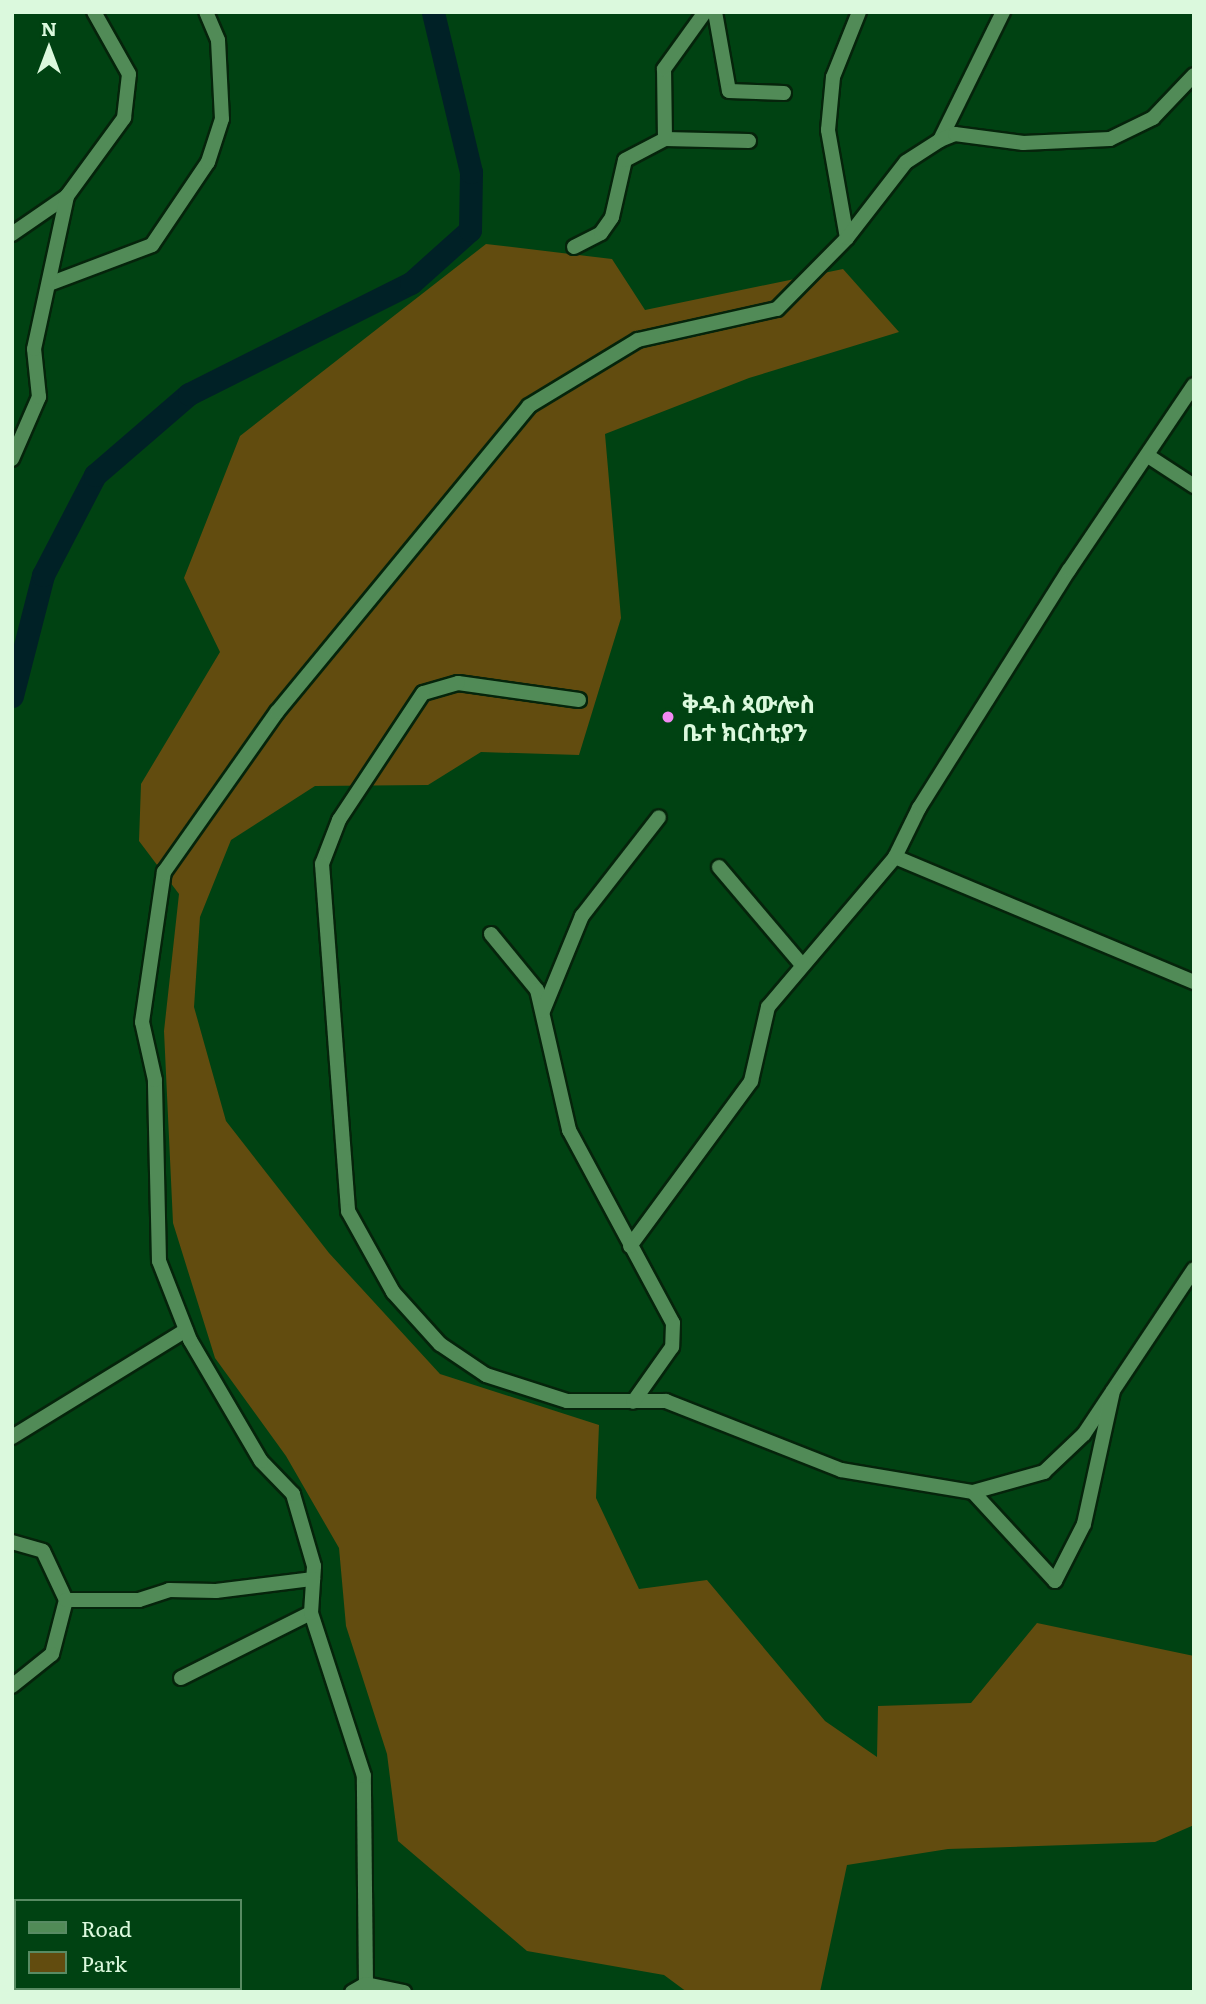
<!DOCTYPE html>
<html>
<head>
<meta charset="utf-8">
<style>
	body { margin:0 }
	#map { position:relative; width:1206px; height:2004px; overflow:hidden; background:#004212; font-family:Literata,"Noto Sans Ethiopic",serif }
	div>[style] { position:absolute }
	.green>* { inset:0; background:#624c0f }
	.river>* { height:23px; margin:-11.5px; padding:0 11.5px; transform-origin:11.5px; border-radius:11.5px; background:#002126 }
	.roads { filter:drop-shadow(2px 0 #05240b) drop-shadow(-2px 0 #05240b) drop-shadow(0 2px #05240b) drop-shadow(0 -2px #05240b) }
	.street>* { height:14px; margin:-7px; padding:0 7px; transform-origin:7px; border-radius:7px; background:#518b57 }
	.dots>* { width:19px; height:19px; translate:-50% -50%; box-sizing:border-box; border:4px solid #004212; border-radius:50% }
	span { translate:-50% -50%; white-space:nowrap; text-align:center; line-height:1.15; -webkit-text-stroke:7px #004212; paint-order:stroke }
	.poi-label { font-size:24px; color:#dbf9dd; font-weight:700 }
	.left { translate:0 -50%; text-align:left }
	.frame { position:absolute; inset:0; border:14px solid #dbf9dd; pointer-events:none }
	.legend { position:absolute; left:14px; top:1899px; width:228px; height:91px; box-sizing:border-box; background:#004212; border:2px solid #588b63; margin:0; padding:9px 12px; list-style:none; font-size:21px; color:#dbf9dd }
	.legend li { display:flex; align-items:center; gap:14px; height:35px }
	.legend b { width:35px; border:2px solid #588b63 }
	.north { position:absolute; left:14px; top:14px; width:70px; height:70px; -webkit-text-stroke:5px #004212; paint-order:stroke; rotate:0deg; font-size:19px; font-weight:700; line-height:28px; text-align:center; color:#dbf9dd }
	.north::after { content:''; display:block; margin:auto; width:24px; height:32px; background:#dbf9dd; clip-path:polygon(50% 0,100% 100%,50% 72%,0 100%) }
</style>
</head>
<body>
<div id="map">
	<div class="green">
		<div style="clip-path:polygon(486px 244px,612px 259px,645px 310px,843px 269px,899px 332px,749px 378px,605px 434px,621px 618px,579px 755px,481px 752px,428px 785px,315px 786px,231px 840px,200px 917px,194px 1007px,226px 1121px,329px 1253px,440px 1374px,599px 1425px,596px 1498px,639px 1589px,707px 1580px,825px 1721px,877px 1757px,878px 1706px,971px 1703px,1037px 1623px,1194px 1656px,1194px 1825px,1155px 1842px,948px 1849px,847px 1865px,820px 1992px,687px 1992px,664px 1975px,527px 1951px,398px 1841px,387px 1754px,346px 1626px,339px 1548px,286px 1456px,215px 1358px,173px 1223px,164px 1031px,179px 894px,139px 841px,141px 784px,220px 652px,184px 578px,240px 436px)"></div>
	</div>
	<div class="river">
		<div style="left:12px;top:696px;width:125px;rotate:-75.6deg"></div>
		<div style="left:43px;top:575px;width:113px;rotate:-62.5deg"></div>
		<div style="left:95px;top:475px;width:124px;rotate:-40.8deg"></div>
		<div style="left:189px;top:394px;width:248px;rotate:-26.6deg"></div>
		<div style="left:411px;top:283px;width:79px;rotate:-41.9deg"></div>
		<div style="left:470px;top:230px;width:58px;rotate:-89deg"></div>
		<div style="left:471px;top:172px;width:164px;rotate:-103.4deg"></div>
	</div>
	<div class="roads">
		<div class="street">
			<div style="left:715px;top:12px;width:80px;rotate:80deg"></div>
			<div style="left:729px;top:91px;width:55px;rotate:2.1deg"></div>
			<div style="left:665px;top:139px;width:84px;rotate:1.4deg"></div>
			<div style="left:940px;top:140px;width:143px;rotate:-63.8deg"></div>
			<div style="left:12px;top:234px;width:67px;rotate:-34.6deg"></div>
			<div style="left:67px;top:196px;width:97px;rotate:-53.8deg"></div>
			<div style="left:124px;top:118px;width:44px;rotate:-83.5deg"></div>
			<div style="left:129px;top:74px;width:71px;rotate:-119.4deg"></div>
			<div style="left:847px;top:238px;width:110px;rotate:-100deg"></div>
			<div style="left:828px;top:130px;width:53px;rotate:-84.6deg"></div>
			<div style="left:833px;top:77px;width:70px;rotate:-68.2deg"></div>
			<div style="left:574px;top:247px;width:30px;rotate:-27deg"></div>
			<div style="left:601px;top:233px;width:19px;rotate:-55deg"></div>
			<div style="left:612px;top:217px;width:58px;rotate:-77.2deg"></div>
			<div style="left:625px;top:160px;width:45px;rotate:-27.7deg"></div>
			<div style="left:665px;top:139px;width:70px;rotate:-90.8deg"></div>
			<div style="left:664px;top:69px;width:70px;rotate:-54.3deg"></div>
			<div style="left:49px;top:284px;width:110px;rotate:-20.7deg"></div>
			<div style="left:152px;top:245px;width:100px;rotate:-56deg"></div>
			<div style="left:208px;top:162px;width:45px;rotate:-72deg"></div>
			<div style="left:222px;top:119px;width:79px;rotate:-92.9deg"></div>
			<div style="left:218px;top:40px;width:30px;rotate:-113deg"></div>
			<div style="left:1148px;top:456px;width:55px;rotate:33.1deg"></div>
			<div style="left:12px;top:459px;width:68px;rotate:-66.5deg"></div>
			<div style="left:39px;top:397px;width:48px;rotate:-95.9deg"></div>
			<div style="left:34px;top:349px;width:157px;rotate:-77.8deg"></div>
			<div style="left:579px;top:700px;width:122px;rotate:-172deg"></div>
			<div style="left:458px;top:683px;width:36px;rotate:164deg"></div>
			<div style="left:423px;top:693px;width:152px;rotate:123.5deg"></div>
			<div style="left:339px;top:820px;width:47px;rotate:111.1deg"></div>
			<div style="left:322px;top:864px;width:348px;rotate:85.7deg"></div>
			<div style="left:348px;top:1211px;width:93px;rotate:60.9deg"></div>
			<div style="left:393px;top:1292px;width:70px;rotate:47.9deg"></div>
			<div style="left:440px;top:1344px;width:55px;rotate:34deg"></div>
			<div style="left:486px;top:1375px;width:85px;rotate:17.8deg"></div>
			<div style="left:567px;top:1401px;width:99px"></div>
			<div style="left:666px;top:1401px;width:188px;rotate:21.5deg"></div>
			<div style="left:841px;top:1470px;width:134px;rotate:9.5deg"></div>
			<div style="left:973px;top:1492px;width:74px;rotate:-15.7deg"></div>
			<div style="left:1044px;top:1472px;width:55px;rotate:-43.5deg"></div>
			<div style="left:1084px;top:1434px;width:198px;rotate:-56.3deg"></div>
			<div style="left:895px;top:857px;width:324px;rotate:22.7deg"></div>
			<div style="left:719px;top:867px;width:128px;rotate:49.7deg"></div>
			<div style="left:491px;top:934px;width:72px;rotate:50.6deg"></div>
			<div style="left:537px;top:990px;width:144px;rotate:77.1deg"></div>
			<div style="left:569px;top:1130px;width:219px;rotate:61.7deg"></div>
			<div style="left:673px;top:1323px;width:24px;rotate:92deg"></div>
			<div style="left:672px;top:1347px;width:67px;rotate:125.3deg"></div>
			<div style="left:543px;top:1011px;width:103px;rotate:-67.7deg"></div>
			<div style="left:582px;top:916px;width:125px;rotate:-52.1deg"></div>
			<div style="left:630px;top:1246px;width:205px;rotate:-53.7deg"></div>
			<div style="left:751px;top:1081px;width:76px;rotate:-77.1deg"></div>
			<div style="left:768px;top:1007px;width:197px;rotate:-49.7deg"></div>
			<div style="left:895px;top:857px;width:55px;rotate:-63.9deg"></div>
			<div style="left:919px;top:808px;width:281px;rotate:-57.8deg"></div>
			<div style="left:1069px;top:570px;width:223px;rotate:-56deg"></div>
			<div style="left:12px;top:1437px;width:204px;rotate:-31.6deg"></div>
			<div style="left:973px;top:1492px;width:121px;rotate:47.3deg"></div>
			<div style="left:1055px;top:1581px;width:64px;rotate:-63deg"></div>
			<div style="left:1084px;top:1524px;width:136px;rotate:-77.7deg"></div>
			<div style="left:12px;top:1542px;width:32px;rotate:16deg"></div>
			<div style="left:43px;top:1551px;width:54px;rotate:64.9deg"></div>
			<div style="left:66px;top:1600px;width:56px;rotate:104.5deg"></div>
			<div style="left:52px;top:1654px;width:51px;rotate:141.3deg"></div>
			<div style="left:66px;top:1600px;width:73px"></div>
			<div style="left:139px;top:1600px;width:32px;rotate:-18deg"></div>
			<div style="left:169px;top:1590px;width:47px;rotate:1.2deg"></div>
			<div style="left:216px;top:1591px;width:98px;rotate:-7.1deg"></div>
			<div style="left:181px;top:1678px;width:145px;rotate:-26.6deg"></div>
			<div style="left:366px;top:1984px;width:208px;rotate:-90.6deg"></div>
			<div style="left:364px;top:1776px;width:171px;rotate:-108deg"></div>
			<div style="left:311px;top:1613px;width:47px;rotate:-86.3deg"></div>
			<div style="left:314px;top:1566px;width:75px;rotate:-106.3deg"></div>
			<div style="left:293px;top:1494px;width:46px;rotate:-134.1deg"></div>
			<div style="left:261px;top:1461px;width:140px;rotate:-120.4deg"></div>
			<div style="left:190px;top:1340px;width:85px;rotate:-111.4deg"></div>
			<div style="left:159px;top:1261px;width:181px;rotate:-91.3deg"></div>
			<div style="left:155px;top:1080px;width:59px;rotate:-102.6deg"></div>
			<div style="left:142px;top:1022px;width:152px;rotate:-81.7deg"></div>
			<div style="left:164px;top:872px;width:196px;rotate:-54.8deg"></div>
			<div style="left:277px;top:712px;width:396px;rotate:-50.5deg"></div>
			<div style="left:529px;top:406px;width:127px;rotate:-31.2deg"></div>
			<div style="left:638px;top:340px;width:142px;rotate:-12.6deg"></div>
			<div style="left:777px;top:309px;width:100px;rotate:-45.4deg"></div>
			<div style="left:847px;top:238px;width:96px;rotate:-52.2deg"></div>
			<div style="left:906px;top:162px;width:40px;rotate:-32.9deg"></div>
			<div style="left:940px;top:140px;width:16px;rotate:-22deg"></div>
			<div style="left:955px;top:134px;width:69px;rotate:7.5deg"></div>
			<div style="left:1023px;top:143px;width:87px;rotate:-2.6deg"></div>
			<div style="left:1110px;top:139px;width:48px;rotate:-26deg"></div>
			<div style="left:1153px;top:118px;width:59px;rotate:-46.4deg"></div>
			<div style="left:184px;top:1988px;width:5px;rotate:53deg"></div>
			<div style="left:352px;top:1992px;width:16px;rotate:-30deg"></div>
			<div style="left:366px;top:1984px;width:39px;rotate:12deg"></div>
		</div>
	</div>
	<div class="dots">
		<div style="left:668px;top:717px;background:#f28af3"></div>
	</div>
	<div class="poi-label">
		<span class="left" style="left:682px;top:717px">ቅዱስ ጳውሎስ<br>ቤተ ክርስቲያን</span>
	</div>
	<div class="frame"></div>
	<ul class="legend">
	<li><b style="height:9px;background:#518b57"></b>Road</li>
	<li><b style="height:19px;background:#624c0f"></b>Park</li>
	</ul>
	<div class="north">N</div>
</div>
</body>
</html>
